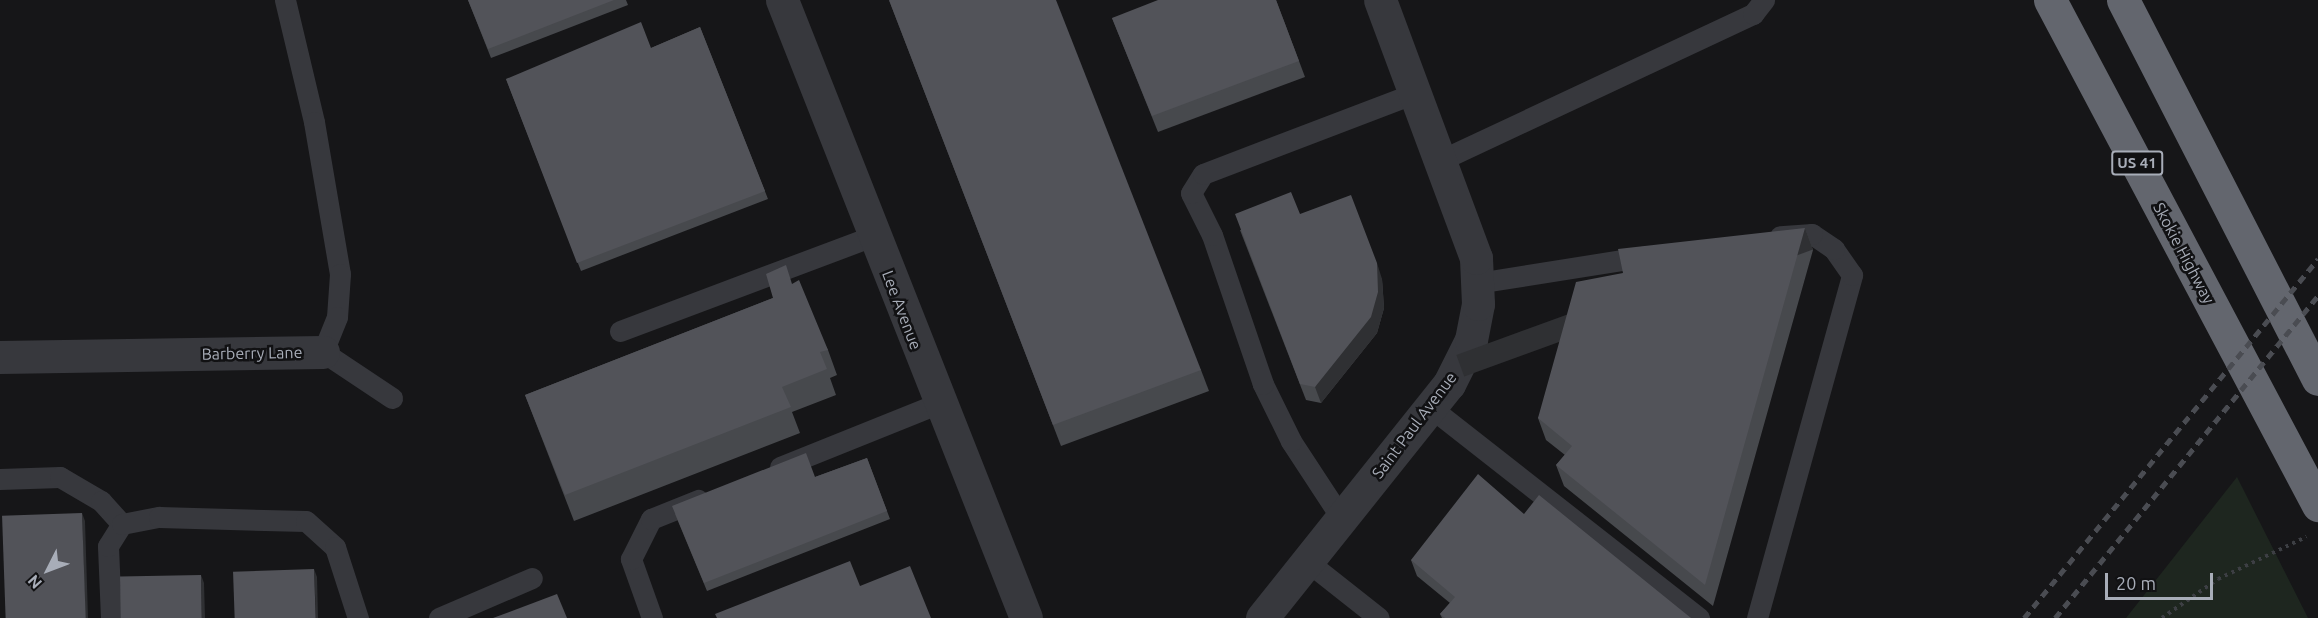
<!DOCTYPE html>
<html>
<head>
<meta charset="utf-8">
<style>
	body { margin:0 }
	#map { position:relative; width:2318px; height:618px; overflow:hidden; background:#161618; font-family:Ubuntu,sans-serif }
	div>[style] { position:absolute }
	.green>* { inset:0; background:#1e261f }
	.path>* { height:4px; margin-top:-2px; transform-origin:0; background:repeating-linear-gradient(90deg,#3d3f44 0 3px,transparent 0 7.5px) }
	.lane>* { height:21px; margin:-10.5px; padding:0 10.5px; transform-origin:10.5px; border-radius:10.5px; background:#37383d }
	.street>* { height:33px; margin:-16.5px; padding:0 16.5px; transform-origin:16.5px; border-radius:16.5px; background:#37383d }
	.highway>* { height:33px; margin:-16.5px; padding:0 16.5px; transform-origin:16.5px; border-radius:16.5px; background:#63666e }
	.rail>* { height:4.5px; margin-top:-2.25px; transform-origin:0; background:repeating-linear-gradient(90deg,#4a4c52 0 8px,transparent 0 14px) }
	.wall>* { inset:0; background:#47494d }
	.shaded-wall>* { inset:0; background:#2f3033; transform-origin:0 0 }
	.building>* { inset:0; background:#525359; transform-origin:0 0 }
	span { translate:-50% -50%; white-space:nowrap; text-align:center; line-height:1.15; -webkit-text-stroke:5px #111113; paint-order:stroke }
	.shield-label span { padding:2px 4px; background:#111113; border:2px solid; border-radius:4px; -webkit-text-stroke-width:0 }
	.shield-label { font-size:15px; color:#a8adb8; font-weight:700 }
	.street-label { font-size:16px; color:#a8adb8 }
	.north { position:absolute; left:18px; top:540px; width:60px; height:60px; -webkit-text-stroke:4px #111113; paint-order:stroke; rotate:228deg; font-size:16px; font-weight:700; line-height:24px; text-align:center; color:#a8adb8 }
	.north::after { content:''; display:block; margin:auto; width:21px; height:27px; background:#a8adb8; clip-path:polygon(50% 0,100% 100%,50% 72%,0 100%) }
	.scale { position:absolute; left:2105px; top:573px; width:108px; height:27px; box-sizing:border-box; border:3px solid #a8adb8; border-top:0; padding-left:8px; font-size:18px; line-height:21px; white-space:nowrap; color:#a8adb8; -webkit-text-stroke:4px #111113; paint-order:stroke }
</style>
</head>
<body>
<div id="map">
	<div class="green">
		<div style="clip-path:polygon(2237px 477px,2308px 618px,2126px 618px)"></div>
	</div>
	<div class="path">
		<div style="left:2162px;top:618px;width:68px;rotate:-34.9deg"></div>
		<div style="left:2218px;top:579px;width:98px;rotate:-25.5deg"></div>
	</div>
	<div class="lane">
		<div style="left:285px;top:0;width:125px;rotate:76.6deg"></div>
		<div style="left:314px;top:122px;width:154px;rotate:80.3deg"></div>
		<div style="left:340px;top:274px;width:43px;rotate:94deg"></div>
		<div style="left:337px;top:317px;width:38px;rotate:112deg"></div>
		<div style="left:323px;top:352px;width:83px;rotate:33.7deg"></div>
		<div style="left:1439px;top:161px;width:347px;rotate:-25.1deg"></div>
		<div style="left:1753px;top:14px;width:18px;rotate:-52deg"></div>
		<div style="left:1477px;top:283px;width:173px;rotate:-9deg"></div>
		<div style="left:620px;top:331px;width:270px;rotate:-20.6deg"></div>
		<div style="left:1430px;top:407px;width:342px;rotate:38.1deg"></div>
		<div style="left:780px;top:467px;width:171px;rotate:-21.9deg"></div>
		<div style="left:0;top:479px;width:60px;rotate:-1.9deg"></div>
		<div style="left:60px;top:477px;width:48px;rotate:30.3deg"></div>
		<div style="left:101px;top:501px;width:31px;rotate:48deg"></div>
		<div style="left:1342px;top:519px;width:93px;rotate:-123.2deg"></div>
		<div style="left:1291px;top:441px;width:64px;rotate:-116.2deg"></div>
		<div style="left:1263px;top:384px;width:157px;rotate:-108.9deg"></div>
		<div style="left:1212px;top:235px;width:47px;rotate:-116.6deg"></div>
		<div style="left:1191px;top:193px;width:22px;rotate:-58deg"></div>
		<div style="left:1203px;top:174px;width:227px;rotate:-20.9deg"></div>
		<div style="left:1308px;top:562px;width:90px;rotate:38.3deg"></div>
		<div style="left:111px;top:618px;width:72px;rotate:-92.4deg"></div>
		<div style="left:108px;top:546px;width:26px;rotate:-58deg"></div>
		<div style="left:122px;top:524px;width:38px;rotate:-11deg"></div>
		<div style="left:159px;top:517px;width:147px;rotate:1.6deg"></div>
		<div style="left:306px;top:521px;width:39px;rotate:42deg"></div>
		<div style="left:335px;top:547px;width:75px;rotate:72.1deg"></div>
		<div style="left:439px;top:618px;width:101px;rotate:-23.3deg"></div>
		<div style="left:652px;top:618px;width:63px;rotate:-109.6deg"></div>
		<div style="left:631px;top:559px;width:45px;rotate:-63.4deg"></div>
		<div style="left:651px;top:519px;width:51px;rotate:-22deg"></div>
		<div style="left:1757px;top:618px;width:356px;rotate:-74.5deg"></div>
		<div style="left:1852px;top:275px;width:32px;rotate:-125deg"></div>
		<div style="left:1834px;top:249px;width:27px;rotate:-146deg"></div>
		<div style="left:1812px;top:234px;width:32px;rotate:176deg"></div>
	</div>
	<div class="street">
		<div style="left:782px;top:0;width:664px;rotate:68.45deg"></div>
		<div style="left:0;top:357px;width:323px;rotate:-0.9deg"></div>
		<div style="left:1262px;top:618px;width:300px;rotate:-51.4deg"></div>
		<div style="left:1449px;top:384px;width:49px;rotate:-63.4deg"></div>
		<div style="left:1471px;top:340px;width:37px;rotate:-79deg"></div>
		<div style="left:1478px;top:304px;width:46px;rotate:-92.5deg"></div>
		<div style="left:1476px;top:258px;width:275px;rotate:-110.4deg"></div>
	</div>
	<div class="highway">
		<div style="left:2050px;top:0;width:572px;rotate:62.05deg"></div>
		<div style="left:2123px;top:0;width:426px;rotate:62.8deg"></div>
	</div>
	<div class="rail">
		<div style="left:2024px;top:618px;width:464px;rotate:-50.7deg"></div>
		<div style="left:2055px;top:618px;width:417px;rotate:-50.8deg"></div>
	</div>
	<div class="wall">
		<div style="clip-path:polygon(468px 0,626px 0,628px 5px,491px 58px)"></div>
		<div style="clip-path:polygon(889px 0,1201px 370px,1209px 391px,1061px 446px)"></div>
		<div style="clip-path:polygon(1276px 0,1305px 77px,1158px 132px,1112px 18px)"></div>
		<div style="clip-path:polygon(700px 27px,768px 199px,581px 271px,506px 79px,651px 48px)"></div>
		<div style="clip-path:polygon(1300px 214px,1382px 279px,1384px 308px,1377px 333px,1321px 403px,1306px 400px,1240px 230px)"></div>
		<div style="clip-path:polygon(1805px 228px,1813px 250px,1713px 606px,1564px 486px,1556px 465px,1565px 455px,1546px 440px,1538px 418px,1623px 273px)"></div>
		<div style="clip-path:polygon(792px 284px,828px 350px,837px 375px,830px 378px,836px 395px,792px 412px,800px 433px,574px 521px,525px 395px,773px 298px)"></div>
		<div style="clip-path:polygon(867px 458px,890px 519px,707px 591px,675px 514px,815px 477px)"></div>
		<div style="clip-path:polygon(1524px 514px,1691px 618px,1442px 618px,1440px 614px,1450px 603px,1417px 576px,1411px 560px)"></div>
	</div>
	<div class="shaded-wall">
		<div style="left:1805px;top:228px;width:23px;height:371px;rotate:70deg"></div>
		<div style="clip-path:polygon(1377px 263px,1382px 279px,1384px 308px,1377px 333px,1321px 403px,1315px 387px)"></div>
		<div style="clip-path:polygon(82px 513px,85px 521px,88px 618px,85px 618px)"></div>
		<div style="clip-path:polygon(314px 569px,317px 577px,318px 618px,316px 618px)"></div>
		<div style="clip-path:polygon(201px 575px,204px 583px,205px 618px,202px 618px)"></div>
	</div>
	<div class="building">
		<div style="clip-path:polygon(468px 0,614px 0,488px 49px)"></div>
		<div style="clip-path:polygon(889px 0,1056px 0,1201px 370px,1053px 425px)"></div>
		<div style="clip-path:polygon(1158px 0,1276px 0,1299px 61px,1152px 116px,1112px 18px)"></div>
		<div style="clip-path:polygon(641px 22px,651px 48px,700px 27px,765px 191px,577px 263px,506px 79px)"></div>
		<div style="clip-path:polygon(1291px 192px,1300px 214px,1351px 195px,1377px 263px,1378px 292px,1371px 317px,1315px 387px,1300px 384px,1235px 214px)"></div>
		<div style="clip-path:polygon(1805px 228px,1705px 585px,1556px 465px,1572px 446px,1538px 418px,1576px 282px,1623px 273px,1618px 249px)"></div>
		<div style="clip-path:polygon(786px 265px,792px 284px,799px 280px,828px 350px,820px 352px,827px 369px,782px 387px,791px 407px,565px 495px,525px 395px,773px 298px,766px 274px)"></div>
		<div style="clip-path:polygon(806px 453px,815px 477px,867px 458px,887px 511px,704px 583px,672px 506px)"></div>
		<div style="clip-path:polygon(1478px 474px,1524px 514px,1539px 495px,1691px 618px,1445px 618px,1440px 614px,1455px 597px,1411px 560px)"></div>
		<div style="left:82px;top:513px;width:105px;height:80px;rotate:88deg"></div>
		<div style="clip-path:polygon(850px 561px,860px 586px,910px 566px,931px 618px,717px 618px,715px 614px)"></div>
		<div style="left:314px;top:569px;width:49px;height:81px;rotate:88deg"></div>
		<div style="left:201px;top:575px;width:43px;height:81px;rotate:89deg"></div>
		<div style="clip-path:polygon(557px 594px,567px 618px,493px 618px)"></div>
	</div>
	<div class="shield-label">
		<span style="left:2137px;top:163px">US 41</span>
	</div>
	<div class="street-label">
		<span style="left:2184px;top:253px;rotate:62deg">Skokie Highway</span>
		<span style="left:902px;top:310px;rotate:69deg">Lee Avenue</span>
		<span style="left:252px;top:353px;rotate:-1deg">Barberry Lane</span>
		<span style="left:1414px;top:425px;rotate:-53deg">Saint Paul Avenue</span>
	</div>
	<div class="north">N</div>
	<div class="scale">20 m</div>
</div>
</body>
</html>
